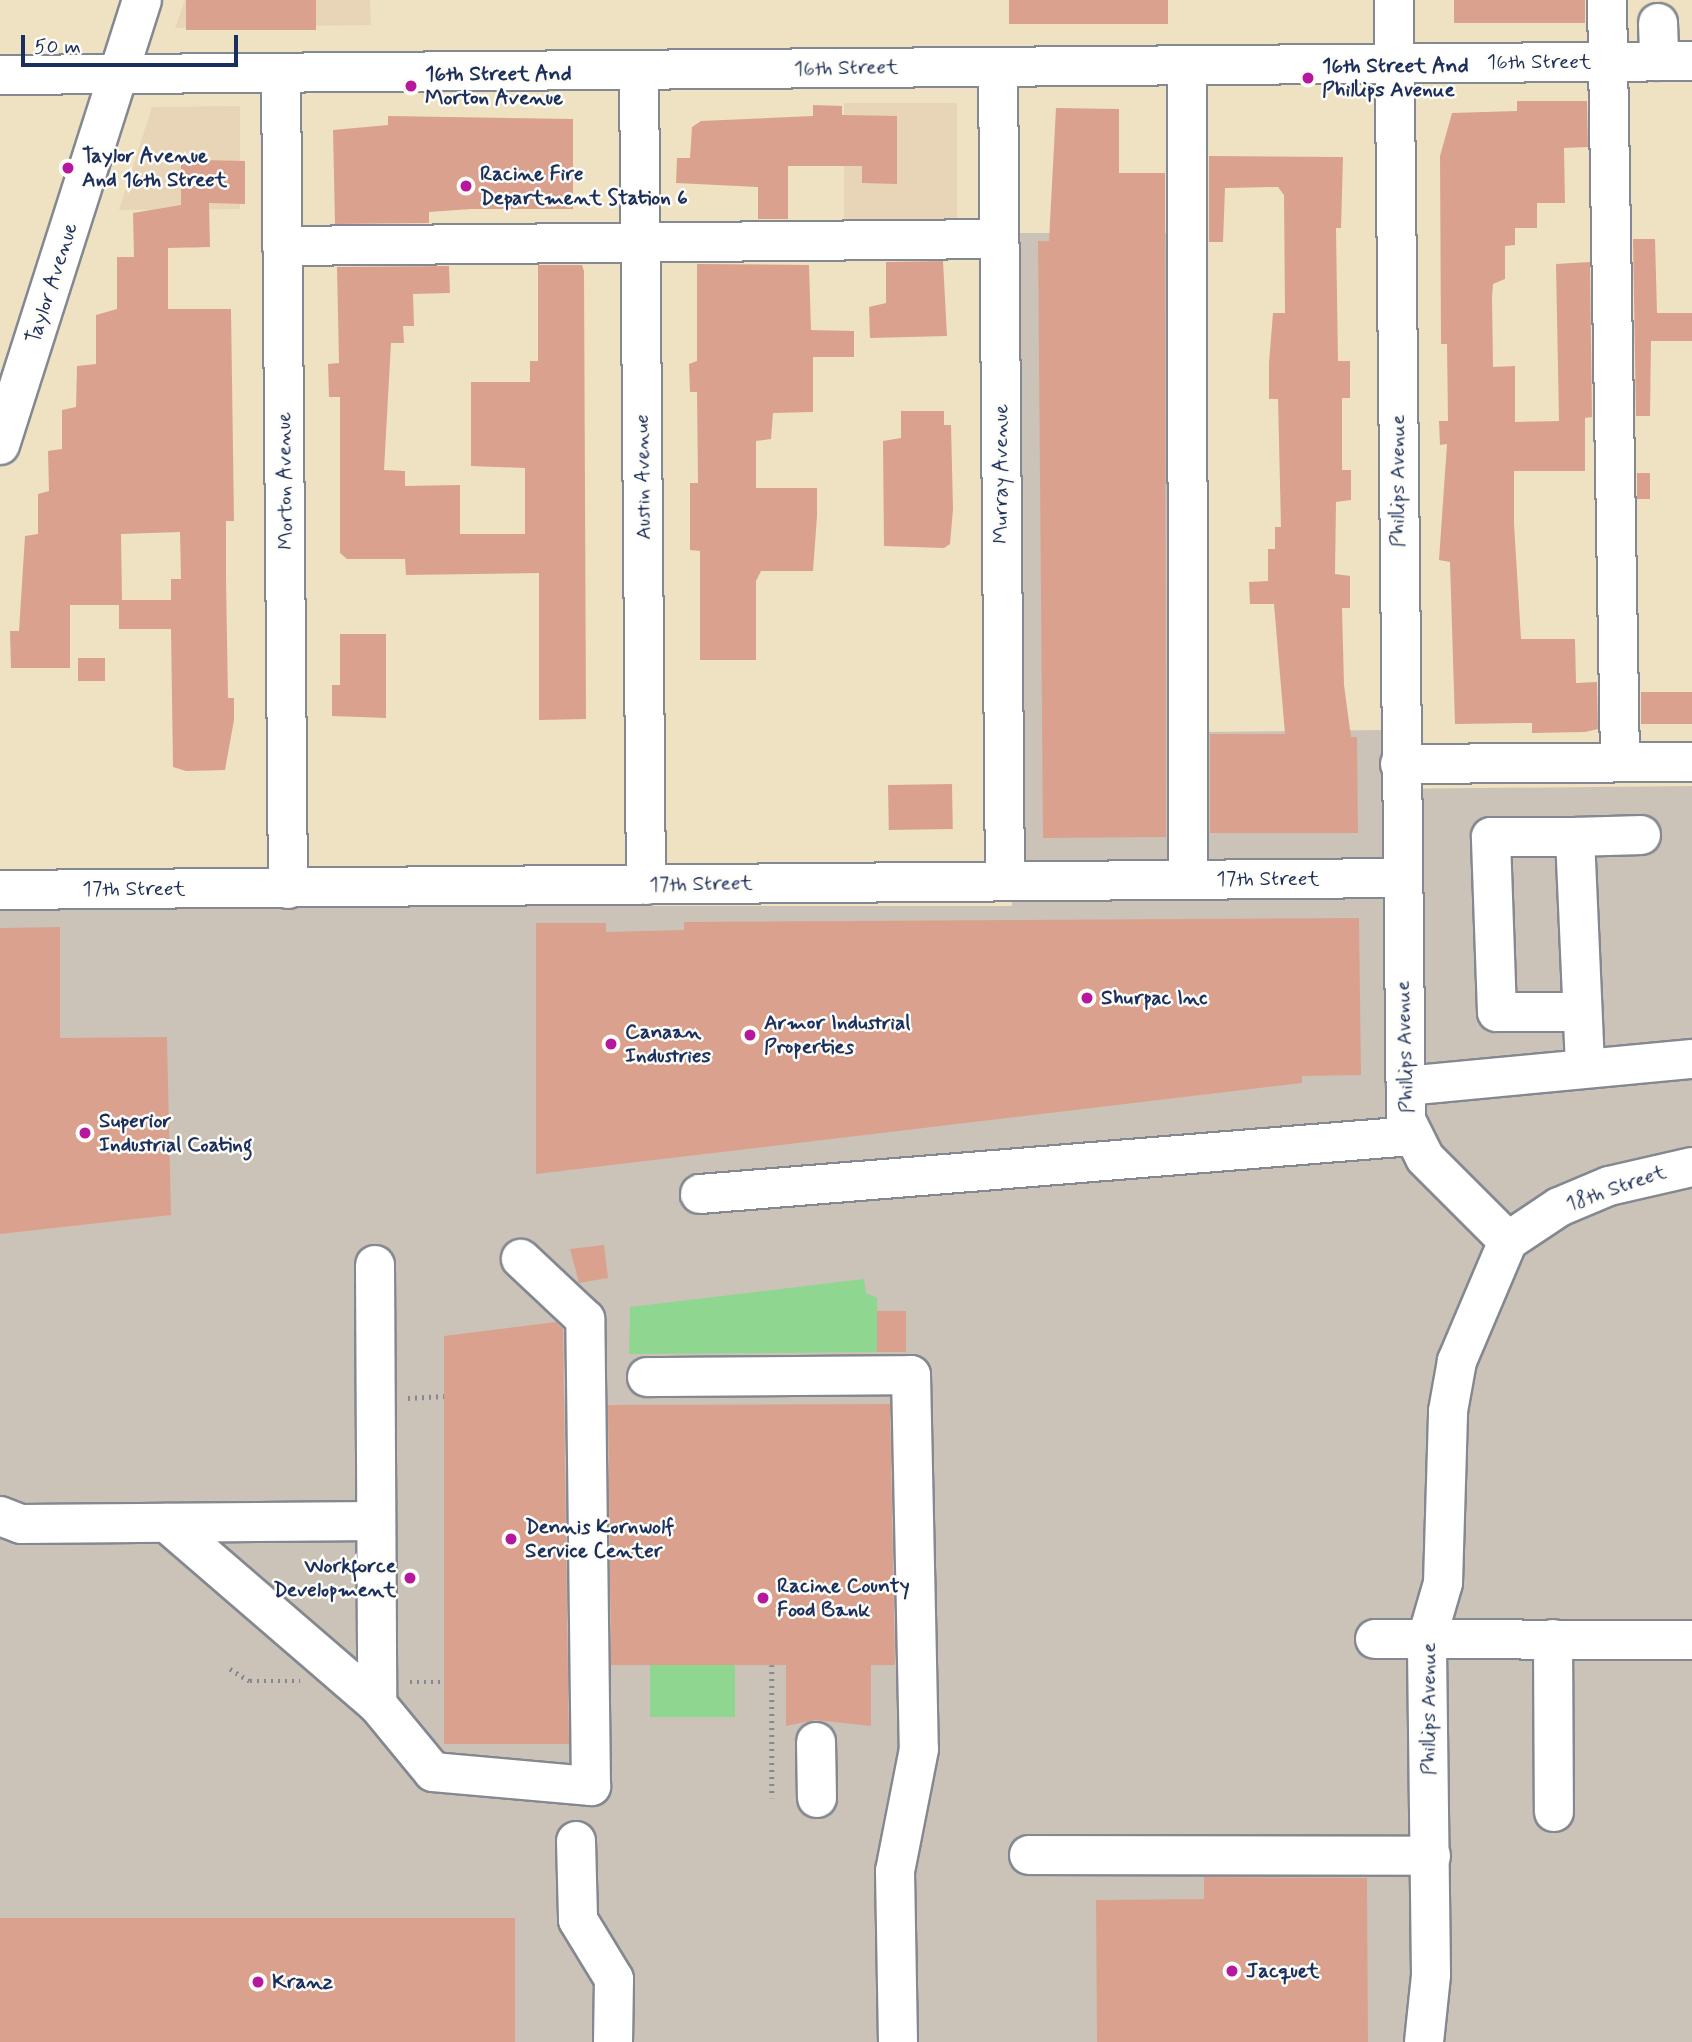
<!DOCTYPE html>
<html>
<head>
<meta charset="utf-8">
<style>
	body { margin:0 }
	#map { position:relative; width:1692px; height:2042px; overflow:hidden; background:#eee2c2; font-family:Mynerve,sans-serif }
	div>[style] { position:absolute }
	.built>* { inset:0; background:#e8d5b8; transform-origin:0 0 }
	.industrial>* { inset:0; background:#cbc3b8 }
	.green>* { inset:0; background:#8fd691; transform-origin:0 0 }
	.building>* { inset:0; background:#daa28e; transform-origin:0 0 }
	.path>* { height:4.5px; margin-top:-2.25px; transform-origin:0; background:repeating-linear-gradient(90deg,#848890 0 2px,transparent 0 7px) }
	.roads { filter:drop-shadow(2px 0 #848890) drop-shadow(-2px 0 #848890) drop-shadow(0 2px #848890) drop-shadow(0 -2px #848890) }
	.minor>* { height:38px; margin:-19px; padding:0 19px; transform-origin:19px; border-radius:19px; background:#fff }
	.dots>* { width:19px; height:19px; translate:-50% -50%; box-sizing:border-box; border:4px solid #fdfcf7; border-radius:50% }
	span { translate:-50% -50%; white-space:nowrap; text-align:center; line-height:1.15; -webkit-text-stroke:5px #fdfcf7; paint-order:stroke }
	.street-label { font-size:21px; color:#1b2f5e }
	.poi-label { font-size:21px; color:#1b2f5e; font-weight:700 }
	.left { translate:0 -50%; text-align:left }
	.right { translate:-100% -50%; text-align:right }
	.scale { position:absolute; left:21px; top:35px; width:217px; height:32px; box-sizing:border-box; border:4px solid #1b2f5e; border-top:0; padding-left:9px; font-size:21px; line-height:24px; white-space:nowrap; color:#1b2f5e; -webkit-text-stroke:5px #fdfcf7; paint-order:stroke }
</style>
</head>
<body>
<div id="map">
	<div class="built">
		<div style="clip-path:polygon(185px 0,370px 0,371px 25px,175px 28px)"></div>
		<div style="left:844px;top:103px;width:113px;height:135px"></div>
		<div style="clip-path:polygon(240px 106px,240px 209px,119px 210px,152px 107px)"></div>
	</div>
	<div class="industrial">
		<div style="clip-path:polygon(1010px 233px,1179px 233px,1202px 732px,1382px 730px,1382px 789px,1692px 786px,1692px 2042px,0 2042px,0 906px,1012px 906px)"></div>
	</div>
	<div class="green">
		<div style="clip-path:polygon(864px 1279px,866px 1293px,877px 1298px,878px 1352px,629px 1354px,630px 1307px)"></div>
		<div style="left:650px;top:1665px;width:85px;height:52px"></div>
	</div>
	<div class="building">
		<div style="left:186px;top:0;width:130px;height:30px"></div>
		<div style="left:1009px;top:0;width:159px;height:24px"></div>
		<div style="left:1454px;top:0;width:131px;height:23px"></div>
		<div style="clip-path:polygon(1517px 101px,1587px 101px,1588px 147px,1564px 148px,1565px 203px,1537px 203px,1537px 228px,1515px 228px,1515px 245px,1505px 246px,1505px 279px,1493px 284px,1492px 297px,1493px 367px,1515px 366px,1515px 422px,1559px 421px,1556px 264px,1590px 262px,1592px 417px,1585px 418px,1585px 471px,1514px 471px,1514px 524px,1521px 639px,1575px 639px,1576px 683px,1597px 682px,1598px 729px,1585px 732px,1532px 733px,1532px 723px,1455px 724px,1450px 562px,1439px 560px,1447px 444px,1440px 445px,1439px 421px,1448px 421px,1447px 344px,1441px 344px,1440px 156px,1452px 113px,1517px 111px)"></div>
		<div style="clip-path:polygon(813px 105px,842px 106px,842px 115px,897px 116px,897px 184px,862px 183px,862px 166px,788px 166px,788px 219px,758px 219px,758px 187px,676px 183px,677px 158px,690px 158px,692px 127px,701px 121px,813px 116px)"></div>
		<div style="clip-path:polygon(1056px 108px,1119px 109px,1119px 173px,1165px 173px,1166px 837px,1043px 838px,1038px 241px,1049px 241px)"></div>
		<div style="clip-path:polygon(388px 116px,573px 119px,573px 209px,471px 209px,429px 212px,429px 223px,335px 224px,333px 130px,388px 125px)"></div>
		<div style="clip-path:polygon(1209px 156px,1343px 157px,1341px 228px,1336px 228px,1338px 361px,1350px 361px,1350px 398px,1342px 398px,1342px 470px,1351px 470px,1351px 500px,1336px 502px,1335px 574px,1350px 576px,1350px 608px,1342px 608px,1344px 685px,1351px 737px,1357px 737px,1358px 833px,1210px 833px,1210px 734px,1285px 734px,1274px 604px,1250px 604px,1249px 582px,1268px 581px,1268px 549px,1275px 549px,1275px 527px,1281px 527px,1278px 399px,1269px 399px,1269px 363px,1273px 313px,1285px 313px,1284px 195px,1278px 187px,1225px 188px,1223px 242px,1209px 242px)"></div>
		<div style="clip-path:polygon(evenodd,203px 160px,245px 161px,245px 204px,209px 203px,210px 247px,168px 248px,168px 309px,231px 309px,234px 521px,226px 521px,226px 578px,228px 698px,234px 698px,234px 720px,225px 770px,186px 771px,173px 767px,171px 629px,119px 629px,119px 605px,70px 605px,70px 668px,11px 668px,10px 631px,19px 631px,25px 536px,38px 534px,38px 494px,49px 491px,48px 451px,62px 449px,62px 410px,76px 407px,77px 366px,96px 364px,96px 315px,117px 309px,117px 257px,134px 257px,133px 213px,181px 205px,181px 162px,203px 160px,180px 532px,181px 579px,171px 579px,171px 600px,122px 600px,121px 534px,180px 532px)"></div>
		<div style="clip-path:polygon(1633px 239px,1655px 239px,1657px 313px,1692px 313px,1692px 341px,1651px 341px,1650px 416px,1636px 416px)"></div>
		<div style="clip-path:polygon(943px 261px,947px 336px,870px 338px,869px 307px,886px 303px,886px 262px)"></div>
		<div style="clip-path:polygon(697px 264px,809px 265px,811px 330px,854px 331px,854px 357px,813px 357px,813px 412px,773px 413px,771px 439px,756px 441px,756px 488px,817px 488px,817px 516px,813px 571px,761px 571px,756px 581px,756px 660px,700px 660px,700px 551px,690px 550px,690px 483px,698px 483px,697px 392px,690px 392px,689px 364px,697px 361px)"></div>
		<div style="clip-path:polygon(538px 265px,582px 265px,584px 271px,586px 719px,539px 720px,539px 573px,406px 575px,405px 559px,347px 559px,340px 553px,340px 397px,329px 397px,328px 364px,339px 363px,337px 267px,449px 266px,450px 293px,413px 294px,414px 326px,403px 326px,404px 343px,391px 343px,384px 470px,405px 471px,405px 486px,460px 485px,460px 534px,525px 534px,525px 468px,471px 466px,471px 382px,530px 382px,530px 361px,538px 361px)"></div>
		<div style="clip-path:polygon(901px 411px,944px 411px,944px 425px,951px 425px,953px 509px,950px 544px,944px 548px,884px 546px,883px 441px,901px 438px)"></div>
		<div style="left:1637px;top:473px;width:13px;height:26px"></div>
		<div style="clip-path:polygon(340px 634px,386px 634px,386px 718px,332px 716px,332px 685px,340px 685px)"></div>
		<div style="left:78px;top:658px;width:27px;height:23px"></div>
		<div style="left:1692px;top:692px;width:32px;height:51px;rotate:90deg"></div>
		<div style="left:952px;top:784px;width:45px;height:64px;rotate:89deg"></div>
		<div style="clip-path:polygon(1359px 918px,1361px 1075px,1302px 1076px,1302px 1083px,536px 1174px,536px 923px,606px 923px,606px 932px,684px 930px,684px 922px)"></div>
		<div style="clip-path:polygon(60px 927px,60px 1038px,167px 1037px,171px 1215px,0 1234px,0 928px)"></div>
		<div style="clip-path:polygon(604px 1245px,608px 1278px,579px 1283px,570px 1249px)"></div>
		<div style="left:877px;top:1311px;width:29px;height:41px"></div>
		<div style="clip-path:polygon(556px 1322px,563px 1329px,569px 1744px,444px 1744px,444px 1336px)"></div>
		<div style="clip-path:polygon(890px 1404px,895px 1665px,871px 1665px,871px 1726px,816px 1720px,786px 1726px,786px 1665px,611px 1665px,608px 1405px)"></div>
		<div style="clip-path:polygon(1204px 1877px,1367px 1878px,1368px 2042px,1097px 2042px,1096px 1900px,1204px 1899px)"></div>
		<div style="left:515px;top:1918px;width:124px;height:515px;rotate:90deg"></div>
	</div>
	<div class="path">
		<div style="left:408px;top:1398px;width:36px;rotate:-3deg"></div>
		<div style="left:772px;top:1665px;width:133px;rotate:90deg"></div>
		<div style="left:230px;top:1669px;width:23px;rotate:31deg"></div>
		<div style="left:250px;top:1681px;width:50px"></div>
		<div style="left:410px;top:1682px;width:34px"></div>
	</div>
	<div class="roads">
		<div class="minor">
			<div style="left:1394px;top:0;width:1120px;rotate:89.39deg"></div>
			<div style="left:1406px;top:1120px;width:42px;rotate:63.4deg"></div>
			<div style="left:1425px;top:1158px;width:117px;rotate:45deg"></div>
			<div style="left:1607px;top:0;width:762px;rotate:89.02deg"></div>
			<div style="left:1658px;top:23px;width:38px;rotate:88deg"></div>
			<div style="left:1187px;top:65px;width:814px;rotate:89.93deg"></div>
			<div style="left:998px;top:67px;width:814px;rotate:89.51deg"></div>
			<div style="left:639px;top:70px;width:815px;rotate:89.51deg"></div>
			<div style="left:281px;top:73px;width:816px;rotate:89.51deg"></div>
			<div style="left:0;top:75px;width:1692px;rotate:-0.47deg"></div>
			<div style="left:282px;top:246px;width:717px;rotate:-0.56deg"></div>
			<div style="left:0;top:445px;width:467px;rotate:-72.3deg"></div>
			<div style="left:1400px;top:764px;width:292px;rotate:-0.4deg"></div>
			<div style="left:1575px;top:837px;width:66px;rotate:-1.7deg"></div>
			<div style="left:0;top:890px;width:1401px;rotate:-0.49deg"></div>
			<div style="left:1581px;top:1012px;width:84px;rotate:180deg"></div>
			<div style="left:1497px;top:1012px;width:175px;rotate:-92deg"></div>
			<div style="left:1491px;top:837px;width:84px"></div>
			<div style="left:1575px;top:837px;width:230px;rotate:87.5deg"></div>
			<div style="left:1406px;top:1086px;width:287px;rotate:-5.4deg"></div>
			<div style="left:700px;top:1194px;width:713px;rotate:-4.66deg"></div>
			<div style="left:1508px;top:1241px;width:61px;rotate:-33.7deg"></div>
			<div style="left:1559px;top:1207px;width:54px;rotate:-22.8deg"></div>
			<div style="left:1609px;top:1186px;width:85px;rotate:-12.9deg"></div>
			<div style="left:375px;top:1265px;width:439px;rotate:89.7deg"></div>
			<div style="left:647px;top:1377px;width:264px;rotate:-0.4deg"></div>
			<div style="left:911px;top:1375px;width:374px;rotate:88.8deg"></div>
			<div style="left:919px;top:1749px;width:124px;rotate:101.1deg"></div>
			<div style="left:895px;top:1871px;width:171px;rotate:89deg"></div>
			<div style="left:0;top:1516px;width:22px;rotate:21deg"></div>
			<div style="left:21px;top:1524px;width:355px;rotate:-0.5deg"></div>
			<div style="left:167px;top:1523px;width:277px;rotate:40.8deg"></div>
			<div style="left:377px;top:1704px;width:88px;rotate:50.5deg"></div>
			<div style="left:433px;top:1772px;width:159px;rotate:5.1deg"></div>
			<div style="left:591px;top:1786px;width:467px;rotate:-90.7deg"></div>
			<div style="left:585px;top:1319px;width:88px;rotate:-136.8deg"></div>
			<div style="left:1375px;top:1639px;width:317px;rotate:0.2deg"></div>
			<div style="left:1553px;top:1639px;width:173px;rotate:89.7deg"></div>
			<div style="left:816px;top:1742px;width:56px;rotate:89deg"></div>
			<div style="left:576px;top:1841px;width:79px;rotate:88.5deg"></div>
			<div style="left:578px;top:1920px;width:69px;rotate:58.6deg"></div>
			<div style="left:614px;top:1979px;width:63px;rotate:90.9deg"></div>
			<div style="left:1029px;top:1855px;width:402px;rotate:0.1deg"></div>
			<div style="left:1424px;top:2042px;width:67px;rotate:-84deg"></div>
			<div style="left:1431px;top:1975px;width:337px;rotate:-90.7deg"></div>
			<div style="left:1427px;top:1638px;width:57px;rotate:-73.8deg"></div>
			<div style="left:1443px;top:1583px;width:172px;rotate:-88.3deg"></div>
			<div style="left:1448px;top:1411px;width:51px;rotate:-79.8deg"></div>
			<div style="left:1457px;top:1361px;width:130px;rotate:-67deg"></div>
		</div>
	</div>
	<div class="dots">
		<div style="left:1308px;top:78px;background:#b5179e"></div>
		<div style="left:411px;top:86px;background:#b5179e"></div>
		<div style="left:68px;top:168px;background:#b5179e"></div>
		<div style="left:466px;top:186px;background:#b5179e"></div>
		<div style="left:1087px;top:998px;background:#b5179e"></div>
		<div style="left:750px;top:1035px;background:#b5179e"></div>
		<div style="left:611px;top:1044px;background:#b5179e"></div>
		<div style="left:85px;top:1133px;background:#b5179e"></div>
		<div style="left:511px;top:1539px;background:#b5179e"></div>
		<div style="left:410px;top:1578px;background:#b5179e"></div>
		<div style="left:763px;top:1598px;background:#b5179e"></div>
		<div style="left:1232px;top:1971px;background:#b5179e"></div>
		<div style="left:258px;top:1982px;background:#b5179e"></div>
	</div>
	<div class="street-label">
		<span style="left:1539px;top:62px">16th Street</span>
		<span style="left:846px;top:68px;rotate:-1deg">16th Street</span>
		<span style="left:52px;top:283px;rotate:-72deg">Taylor Avenue</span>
		<span style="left:1001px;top:474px;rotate:-90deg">Murray Avenue</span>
		<span style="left:643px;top:477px;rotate:-91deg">Austin Avenue</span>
		<span style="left:285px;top:481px;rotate:-91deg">Morton Avenue</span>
		<span style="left:1398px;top:481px;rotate:-90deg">Phillips Avenue</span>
		<span style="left:1268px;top:879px">17th Street</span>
		<span style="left:701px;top:884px;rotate:-1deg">17th Street</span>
		<span style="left:134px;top:889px">17th Street</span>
		<span style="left:1405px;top:1047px;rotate:-92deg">Phillips Avenue</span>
		<span style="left:1616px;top:1188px;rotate:-19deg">18th Street</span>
		<span style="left:1429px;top:1709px;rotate:-90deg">Phillips Avenue</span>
	</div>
	<div class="poi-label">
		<span class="left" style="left:1322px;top:78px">16th Street And<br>Phillips Avenue</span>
		<span class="left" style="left:425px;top:86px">16th Street And<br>Morton Avenue</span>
		<span class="left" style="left:82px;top:168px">Taylor Avenue<br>And 16th Street</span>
		<span class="left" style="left:480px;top:186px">Racine Fire<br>Department Station 6</span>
		<span class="left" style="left:1101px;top:998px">Shurpac Inc</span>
		<span class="left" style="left:764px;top:1035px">Armor Industrial<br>Properties</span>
		<span class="left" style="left:625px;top:1044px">Canaan<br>Industries</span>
		<span class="left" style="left:99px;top:1133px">Superior<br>Industrial Coating</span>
		<span class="left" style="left:525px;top:1539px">Dennis Kornwolf<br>Service Center</span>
		<span class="right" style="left:396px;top:1578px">Workforce<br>Development</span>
		<span class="left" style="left:777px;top:1598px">Racine County<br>Food Bank</span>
		<span class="left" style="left:1246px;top:1971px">Jacquet</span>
		<span class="left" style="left:272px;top:1982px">Kranz</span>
	</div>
	<div class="scale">50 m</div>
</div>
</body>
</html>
